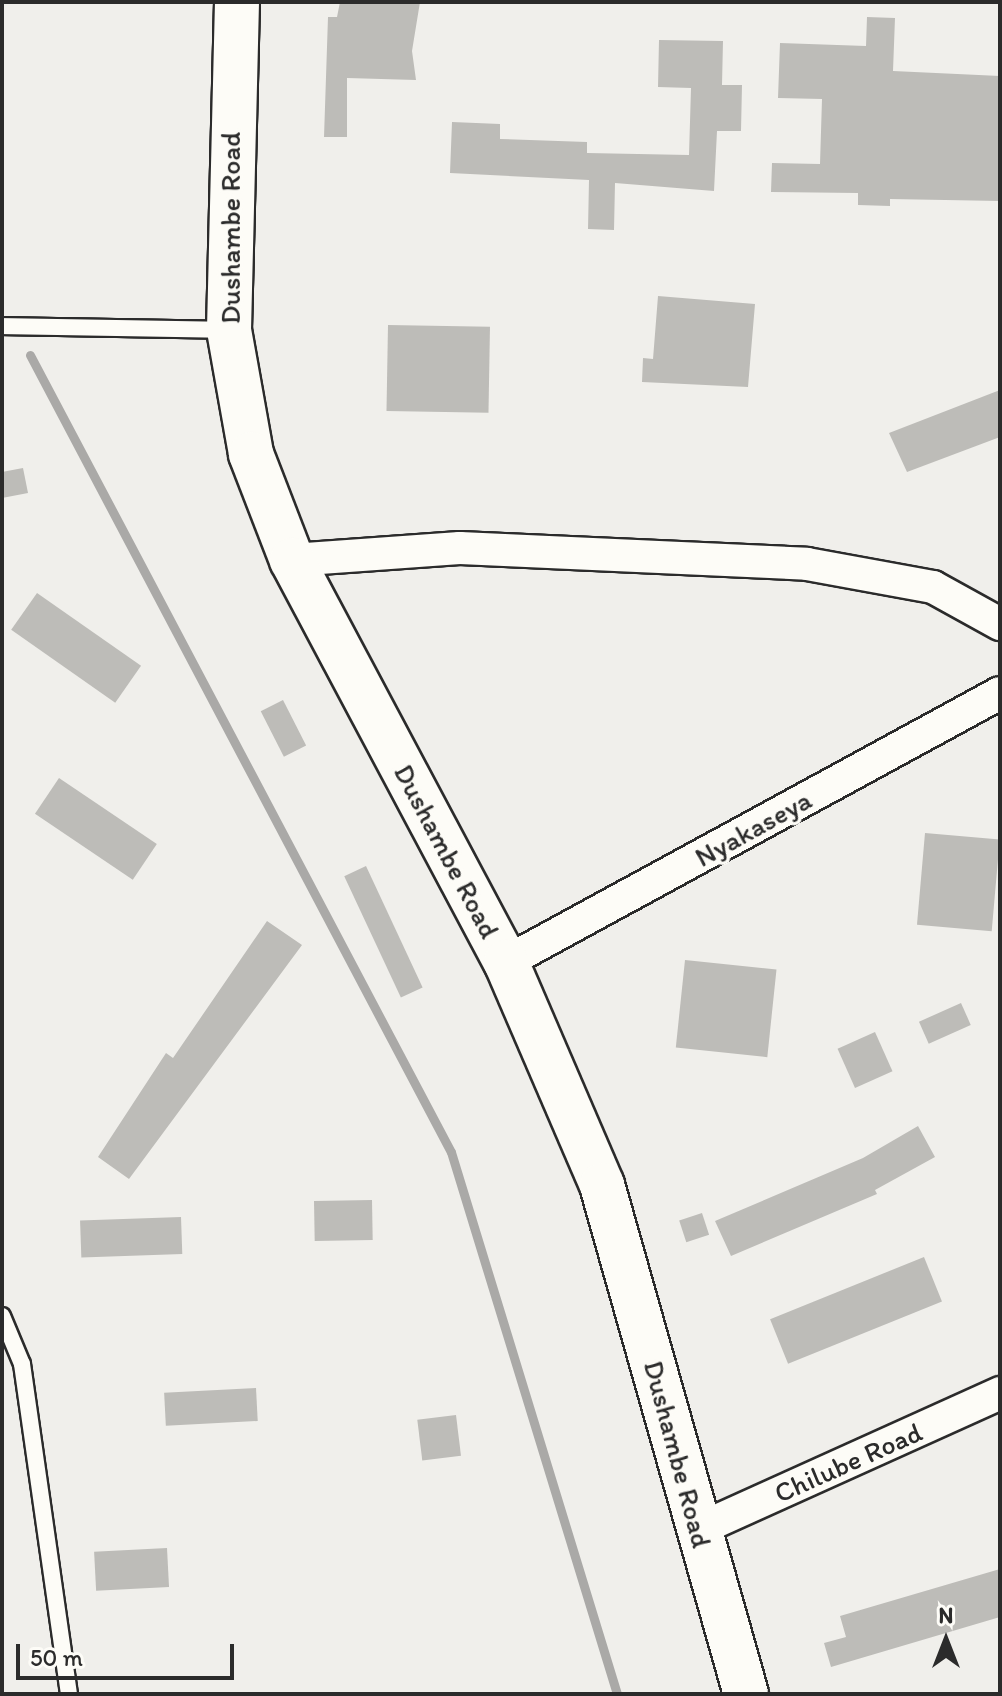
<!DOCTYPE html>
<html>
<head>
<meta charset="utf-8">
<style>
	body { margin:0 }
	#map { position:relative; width:1002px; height:1696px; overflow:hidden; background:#f0efeb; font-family:Itim,sans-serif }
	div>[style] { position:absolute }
	.stream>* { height:9px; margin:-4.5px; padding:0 4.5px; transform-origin:4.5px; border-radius:4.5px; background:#aaa9a7 }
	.building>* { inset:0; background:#bdbcb8; transform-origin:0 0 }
	.roads { filter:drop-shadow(2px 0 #2b2b2b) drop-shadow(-2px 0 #2b2b2b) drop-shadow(0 2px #2b2b2b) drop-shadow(0 -2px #2b2b2b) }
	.lane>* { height:16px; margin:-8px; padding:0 8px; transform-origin:8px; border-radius:8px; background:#fdfcf7 }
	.street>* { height:32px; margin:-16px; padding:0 16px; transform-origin:16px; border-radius:16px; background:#fdfcf7 }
	.secondary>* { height:44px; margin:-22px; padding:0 22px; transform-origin:22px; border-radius:22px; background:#fdfcf7 }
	span { translate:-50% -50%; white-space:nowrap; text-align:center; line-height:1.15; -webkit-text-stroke:7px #fdfcf7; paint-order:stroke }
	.street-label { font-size:28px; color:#2b2b2b }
	.frame { position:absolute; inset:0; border:4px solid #2b2b2b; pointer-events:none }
	.north { position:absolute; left:906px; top:1600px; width:80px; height:80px; -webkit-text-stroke:6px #fdfcf7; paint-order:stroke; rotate:0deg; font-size:22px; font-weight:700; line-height:32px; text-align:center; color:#2b2b2b }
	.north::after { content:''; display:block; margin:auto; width:28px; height:36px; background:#2b2b2b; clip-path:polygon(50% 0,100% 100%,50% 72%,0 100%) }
	.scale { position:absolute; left:16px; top:1644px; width:218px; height:36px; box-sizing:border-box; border:4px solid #2b2b2b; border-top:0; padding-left:10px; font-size:24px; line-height:28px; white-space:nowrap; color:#2b2b2b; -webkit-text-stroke:6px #fdfcf7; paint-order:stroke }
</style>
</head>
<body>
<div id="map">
	<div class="stream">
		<div style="left:30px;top:355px;width:901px;rotate:62.16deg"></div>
		<div style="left:451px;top:1152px;width:567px;rotate:72.97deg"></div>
	</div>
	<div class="building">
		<div style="clip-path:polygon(340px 2px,420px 2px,412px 51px,416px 80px,347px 78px,347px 137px,324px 137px,328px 17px,337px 17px)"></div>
		<div style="clip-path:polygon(867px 17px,895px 18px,893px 71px,1000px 76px,1000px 201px,890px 199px,890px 206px,858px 205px,858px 193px,771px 192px,772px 163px,820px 164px,822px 99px,778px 98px,780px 43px,866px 46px)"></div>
		<div style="clip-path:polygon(659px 40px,723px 41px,722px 85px,742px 85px,741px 131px,717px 131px,714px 191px,615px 183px,614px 230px,588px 229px,589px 180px,450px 173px,452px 122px,500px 124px,500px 139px,587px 142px,587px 153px,689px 155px,691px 88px,658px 87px)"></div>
		<div style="clip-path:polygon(658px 296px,755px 304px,748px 387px,642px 382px,643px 358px,653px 359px)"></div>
		<div style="left:388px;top:325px;width:102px;height:86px;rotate:1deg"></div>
		<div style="clip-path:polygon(1000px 390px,1000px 437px,907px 472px,889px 433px)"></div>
		<div style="clip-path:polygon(23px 468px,28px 493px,2px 498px,2px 472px)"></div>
		<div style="left:37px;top:593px;width:127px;height:45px;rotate:35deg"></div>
		<div style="left:283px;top:700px;width:51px;height:25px;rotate:63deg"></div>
		<div style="left:59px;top:778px;width:118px;height:43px;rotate:34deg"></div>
		<div style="left:925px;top:833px;width:75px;height:92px;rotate:5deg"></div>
		<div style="left:366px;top:866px;width:134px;height:24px;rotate:65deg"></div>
		<div style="clip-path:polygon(267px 921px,302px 945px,129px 1179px,98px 1157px,166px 1053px,173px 1058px)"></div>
		<div style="left:685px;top:960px;width:92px;height:88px;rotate:6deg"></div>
		<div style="left:961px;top:1003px;width:24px;height:46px;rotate:66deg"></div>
		<div style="left:875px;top:1032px;width:43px;height:41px;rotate:66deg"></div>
		<div style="clip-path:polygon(918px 1126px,935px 1157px,875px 1190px,877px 1194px,731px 1256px,715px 1221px,863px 1158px)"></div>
		<div style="left:372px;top:1200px;width:40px;height:58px;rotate:89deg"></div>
		<div style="left:702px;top:1213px;width:23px;height:24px;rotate:72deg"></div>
		<div style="left:181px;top:1217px;width:37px;height:101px;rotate:88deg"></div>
		<div style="left:924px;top:1257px;width:48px;height:166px;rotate:68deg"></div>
		<div style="left:256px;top:1388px;width:33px;height:92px;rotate:87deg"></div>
		<div style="left:456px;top:1415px;width:41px;height:39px;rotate:83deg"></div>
		<div style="left:167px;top:1548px;width:39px;height:73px;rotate:87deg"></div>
		<div style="clip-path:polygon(1000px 1569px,1000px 1617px,831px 1667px,824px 1643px,846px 1637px,840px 1616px)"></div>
	</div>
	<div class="roads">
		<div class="lane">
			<div style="left:2px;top:326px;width:225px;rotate:1deg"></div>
			<div style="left:2px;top:1316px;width:52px;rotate:67.4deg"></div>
			<div style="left:22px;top:1364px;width:333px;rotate:81.9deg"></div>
		</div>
		<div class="street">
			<div style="left:292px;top:560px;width:168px;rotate:-4.1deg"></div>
			<div style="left:460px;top:548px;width:347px;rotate:2.6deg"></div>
			<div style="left:807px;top:564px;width:128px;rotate:10.3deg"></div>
			<div style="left:933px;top:587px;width:77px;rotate:28.9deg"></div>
			<div style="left:506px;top:962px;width:562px;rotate:-28.57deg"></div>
			<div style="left:697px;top:1530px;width:333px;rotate:-24.3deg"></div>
		</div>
		<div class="secondary">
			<div style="left:237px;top:2px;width:328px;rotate:91.4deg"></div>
			<div style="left:229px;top:330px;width:126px;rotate:79.9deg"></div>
			<div style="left:251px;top:454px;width:114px;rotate:68.9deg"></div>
			<div style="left:292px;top:560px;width:455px;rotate:62deg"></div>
			<div style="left:506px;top:962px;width:243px;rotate:66.7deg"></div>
			<div style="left:602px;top:1185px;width:529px;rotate:74.2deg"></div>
		</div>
	</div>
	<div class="street-label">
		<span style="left:230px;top:228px;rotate:-90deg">Dushambe Road</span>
		<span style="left:753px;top:828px;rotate:-29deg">Nyakaseya</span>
		<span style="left:447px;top:851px;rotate:62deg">Dushambe Road</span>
		<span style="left:678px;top:1454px;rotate:75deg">Dushambe Road</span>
		<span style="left:848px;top:1462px;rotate:-24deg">Chilube Road</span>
	</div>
	<div class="frame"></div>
	<div class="north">N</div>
	<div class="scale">50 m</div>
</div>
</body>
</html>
